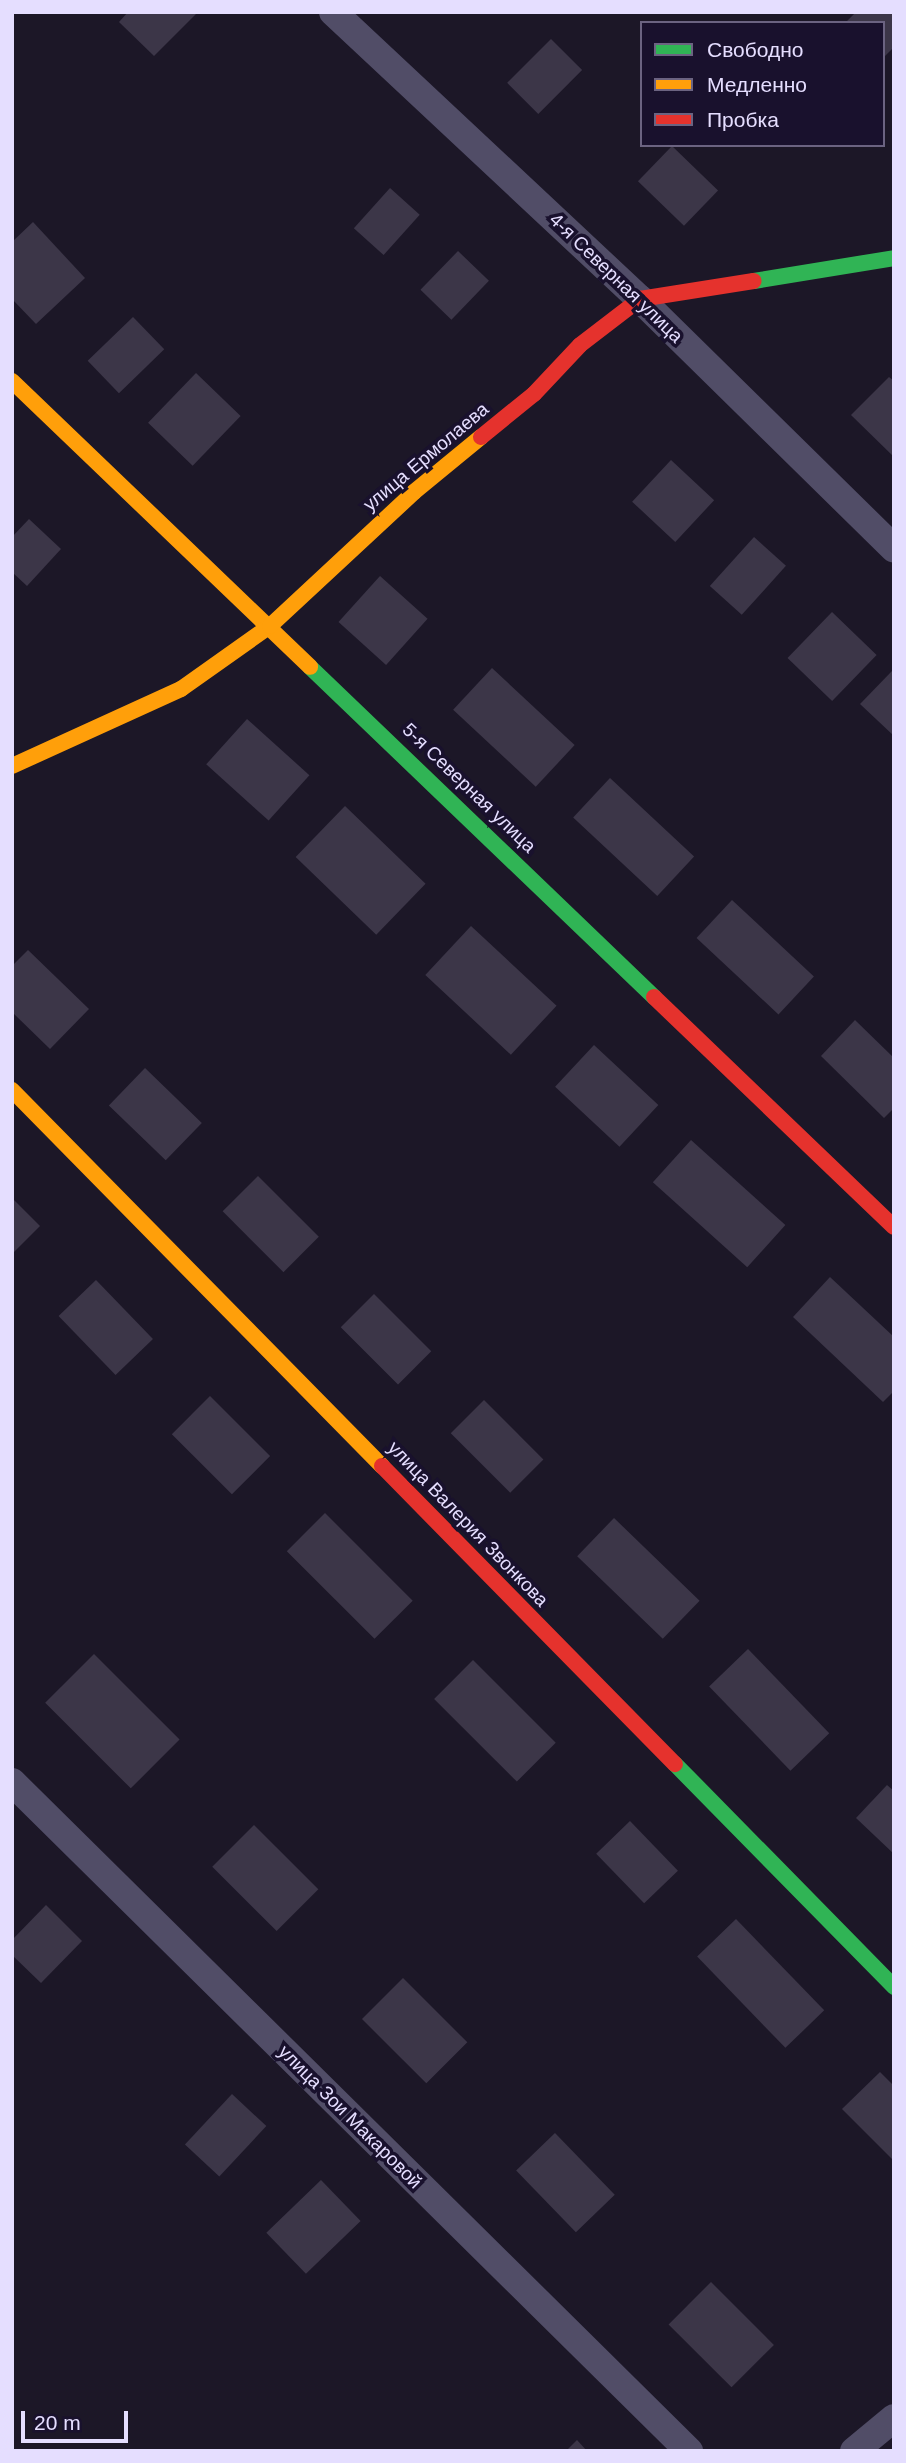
<!DOCTYPE html>
<html>
<head>
<meta charset="utf-8">
<style>
	body { margin:0 }
	#map { position:relative; width:906px; height:2463px; overflow:hidden; background:#1c1727; font-family:Arial,sans-serif }
	div>[style] { position:absolute }
	.building>* { inset:0; background:#3c3648; transform-origin:0 0 }
	.street>* { height:28px; margin:-14px; padding:0 14px; transform-origin:14px; border-radius:14px; background:#514d67 }
	.fast>* { height:16px; margin:-8px; padding:0 8px; transform-origin:8px; border-radius:8px; background:#30b455 }
	.slow>* { height:16px; margin:-8px; padding:0 8px; transform-origin:8px; border-radius:8px; background:#ff9f0a }
	.jam>* { height:16px; margin:-8px; padding:0 8px; transform-origin:8px; border-radius:8px; background:#e5322d }
	span { translate:-50% -50%; white-space:nowrap; text-align:center; line-height:1.15; -webkit-text-stroke:7px #19112d; paint-order:stroke }
	.street-label { font-size:19px; color:#e5deff }
	.frame { position:absolute; inset:0; border:14px solid #e5deff; pointer-events:none }
	.legend { position:absolute; left:640px; top:21px; width:245px; height:126px; box-sizing:border-box; background:#19112d; border:2px solid #6b6381; margin:0; padding:9px 12px; list-style:none; font-size:21px; color:#e5deff }
	.legend li { display:flex; align-items:center; gap:14px; height:35px }
	.legend b { width:35px; border:2px solid #6b6381 }
	.scale { position:absolute; left:21px; top:2411px; width:107px; height:32px; box-sizing:border-box; border:4px solid #e5deff; border-top:0; padding-left:9px; font-size:21px; line-height:24px; white-space:nowrap; color:#e5deff; -webkit-text-stroke:5px #19112d; paint-order:stroke }
</style>
</head>
<body>
<div id="map">
	<div class="building">
		<div style="clip-path:polygon(128px 12px,198px 12px,154px 56px,119px 22px)"></div>
		<div style="clip-path:polygon(856px 12px,894px 12px,894px 47px,883px 58px,883px 23px,845px 23px)"></div>
		<div style="left:551px;top:39px;width:44px;height:62px;rotate:45deg"></div>
		<div style="left:672px;top:146px;width:64px;height:49px;rotate:44deg"></div>
		<div style="left:390px;top:188px;width:40px;height:54px;rotate:42deg"></div>
		<div style="clip-path:polygon(33px 222px,85px 278px,36px 324px,12px 299px,12px 242px)"></div>
		<div style="left:458px;top:251px;width:43px;height:54px;rotate:44deg"></div>
		<div style="left:133px;top:317px;width:45px;height:63px;rotate:46deg"></div>
		<div style="left:196px;top:373px;width:62px;height:69px;rotate:44deg"></div>
		<div style="clip-path:polygon(889px 377px,894px 381px,894px 457px,851px 415px)"></div>
		<div style="left:671px;top:460px;width:59px;height:57px;rotate:43deg"></div>
		<div style="clip-path:polygon(29px 519px,61px 549px,27px 586px,12px 572px,12px 537px)"></div>
		<div style="left:754px;top:537px;width:43px;height:66px;rotate:42deg"></div>
		<div style="left:380px;top:576px;width:64px;height:62px;rotate:42deg"></div>
		<div style="left:832px;top:612px;width:62px;height:64px;rotate:44deg"></div>
		<div style="left:492px;top:668px;width:113px;height:57px;rotate:43deg"></div>
		<div style="clip-path:polygon(892px 671px,894px 673px,894px 736px,860px 704px)"></div>
		<div style="left:247px;top:719px;width:84px;height:61px;rotate:42deg"></div>
		<div style="left:610px;top:778px;width:115px;height:54px;rotate:43deg"></div>
		<div style="left:345px;top:806px;width:112px;height:71px;rotate:44deg"></div>
		<div style="left:732px;top:900px;width:112px;height:52px;rotate:43deg"></div>
		<div style="left:471px;top:926px;width:117px;height:67px;rotate:43deg"></div>
		<div style="clip-path:polygon(28px 950px,89px 1009px,50px 1049px,12px 1012px,12px 966px)"></div>
		<div style="clip-path:polygon(855px 1020px,894px 1058px,894px 1108px,884px 1118px,821px 1056px)"></div>
		<div style="left:594px;top:1045px;width:88px;height:57px;rotate:43deg"></div>
		<div style="left:145px;top:1068px;width:79px;height:52px;rotate:44deg"></div>
		<div style="left:691px;top:1140px;width:127px;height:57px;rotate:42deg"></div>
		<div style="left:258px;top:1176px;width:86px;height:50px;rotate:45deg"></div>
		<div style="clip-path:polygon(12px 1198px,40px 1226px,12px 1254px)"></div>
		<div style="clip-path:polygon(830px 1277px,894px 1337px,894px 1391px,883px 1402px,793px 1317px)"></div>
		<div style="left:96px;top:1280px;width:82px;height:52px;rotate:46deg"></div>
		<div style="left:374px;top:1294px;width:81px;height:47px;rotate:45deg"></div>
		<div style="left:210px;top:1396px;width:85px;height:54px;rotate:45deg"></div>
		<div style="left:484px;top:1400px;width:84px;height:47px;rotate:45deg"></div>
		<div style="left:325px;top:1513px;width:124px;height:54px;rotate:45deg"></div>
		<div style="left:614px;top:1518px;width:119px;height:53px;rotate:44deg"></div>
		<div style="left:748px;top:1649px;width:117px;height:54px;rotate:46deg"></div>
		<div style="left:94px;top:1654px;width:121px;height:69px;rotate:45deg"></div>
		<div style="left:473px;top:1660px;width:117px;height:55px;rotate:45deg"></div>
		<div style="clip-path:polygon(887px 1785px,894px 1791px,894px 1854px,856px 1818px)"></div>
		<div style="left:630px;top:1821px;width:69px;height:47px;rotate:46deg"></div>
		<div style="left:254px;top:1825px;width:91px;height:59px;rotate:45deg"></div>
		<div style="clip-path:polygon(46px 1905px,82px 1941px,41px 1983px,12px 1955px,12px 1940px)"></div>
		<div style="left:736px;top:1919px;width:127px;height:54px;rotate:46deg"></div>
		<div style="left:403px;top:1978px;width:91px;height:58px;rotate:45deg"></div>
		<div style="clip-path:polygon(880px 2072px,894px 2086px,894px 2161px,842px 2109px)"></div>
		<div style="left:232px;top:2094px;width:47px;height:69px;rotate:43deg"></div>
		<div style="left:555px;top:2133px;width:86px;height:54px;rotate:46deg"></div>
		<div style="left:321px;top:2180px;width:57px;height:76px;rotate:46deg"></div>
		<div style="left:711px;top:2282px;width:89px;height:60px;rotate:45deg"></div>
		<div style="clip-path:polygon(577px 2440px,587px 2451px,566px 2451px)"></div>
	</div>
	<div class="street">
		<div style="left:333px;top:12px;width:420px;rotate:43.1deg"></div>
		<div style="left:640px;top:299px;width:356px;rotate:44.5deg"></div>
		<div style="left:12px;top:1782px;width:952px;rotate:44.66deg"></div>
		<div style="left:854px;top:2451px;width:52px;rotate:-39.5deg"></div>
	</div>
	<div class="fast">
		<div style="left:754px;top:281px;width:142px;rotate:-9.3deg"></div>
		<div style="left:310px;top:667px;width:477px;rotate:43.8deg"></div>
		<div style="left:675px;top:1764px;width:313px;rotate:45.5deg"></div>
	</div>
	<div class="slow">
		<div style="left:12px;top:381px;width:413px;rotate:43.8deg"></div>
		<div style="left:12px;top:766px;width:186px;rotate:-24.5deg"></div>
		<div style="left:181px;top:689px;width:109px;rotate:-35.3deg"></div>
		<div style="left:270px;top:626px;width:197px;rotate:-42.9deg"></div>
		<div style="left:414px;top:492px;width:87px;rotate:-39.4deg"></div>
		<div style="left:12px;top:1090px;width:528px;rotate:45.46deg"></div>
	</div>
	<div class="jam">
		<div style="left:481px;top:437px;width:68px;rotate:-39.1deg"></div>
		<div style="left:534px;top:394px;width:67px;rotate:-46.8deg"></div>
		<div style="left:580px;top:345px;width:76px;rotate:-37.5deg"></div>
		<div style="left:640px;top:299px;width:115px;rotate:-9deg"></div>
		<div style="left:654px;top:997px;width:332px;rotate:43.8deg"></div>
		<div style="left:382px;top:1466px;width:418px;rotate:45.5deg"></div>
	</div>
	<div class="street-label">
		<span style="left:616px;top:278px;rotate:44deg">4-я Северная улица</span>
		<span style="left:426px;top:457px;rotate:-40deg">улица Ермолаева</span>
		<span style="left:469px;top:788px;rotate:44deg">5-я Северная улица</span>
		<span style="left:468px;top:1524px;rotate:46deg">улица Валерия Звонкова</span>
		<span style="left:350px;top:2117px;rotate:45deg">улица Зои Макаровой</span>
	</div>
	<div class="frame"></div>
	<ul class="legend">
	<li><b style="height:9px;background:#30b455"></b>Свободно</li>
	<li><b style="height:9px;background:#ff9f0a"></b>Медленно</li>
	<li><b style="height:9px;background:#e5322d"></b>Пробка</li>
	</ul>
	<div class="scale">20 m</div>
</div>
</body>
</html>
